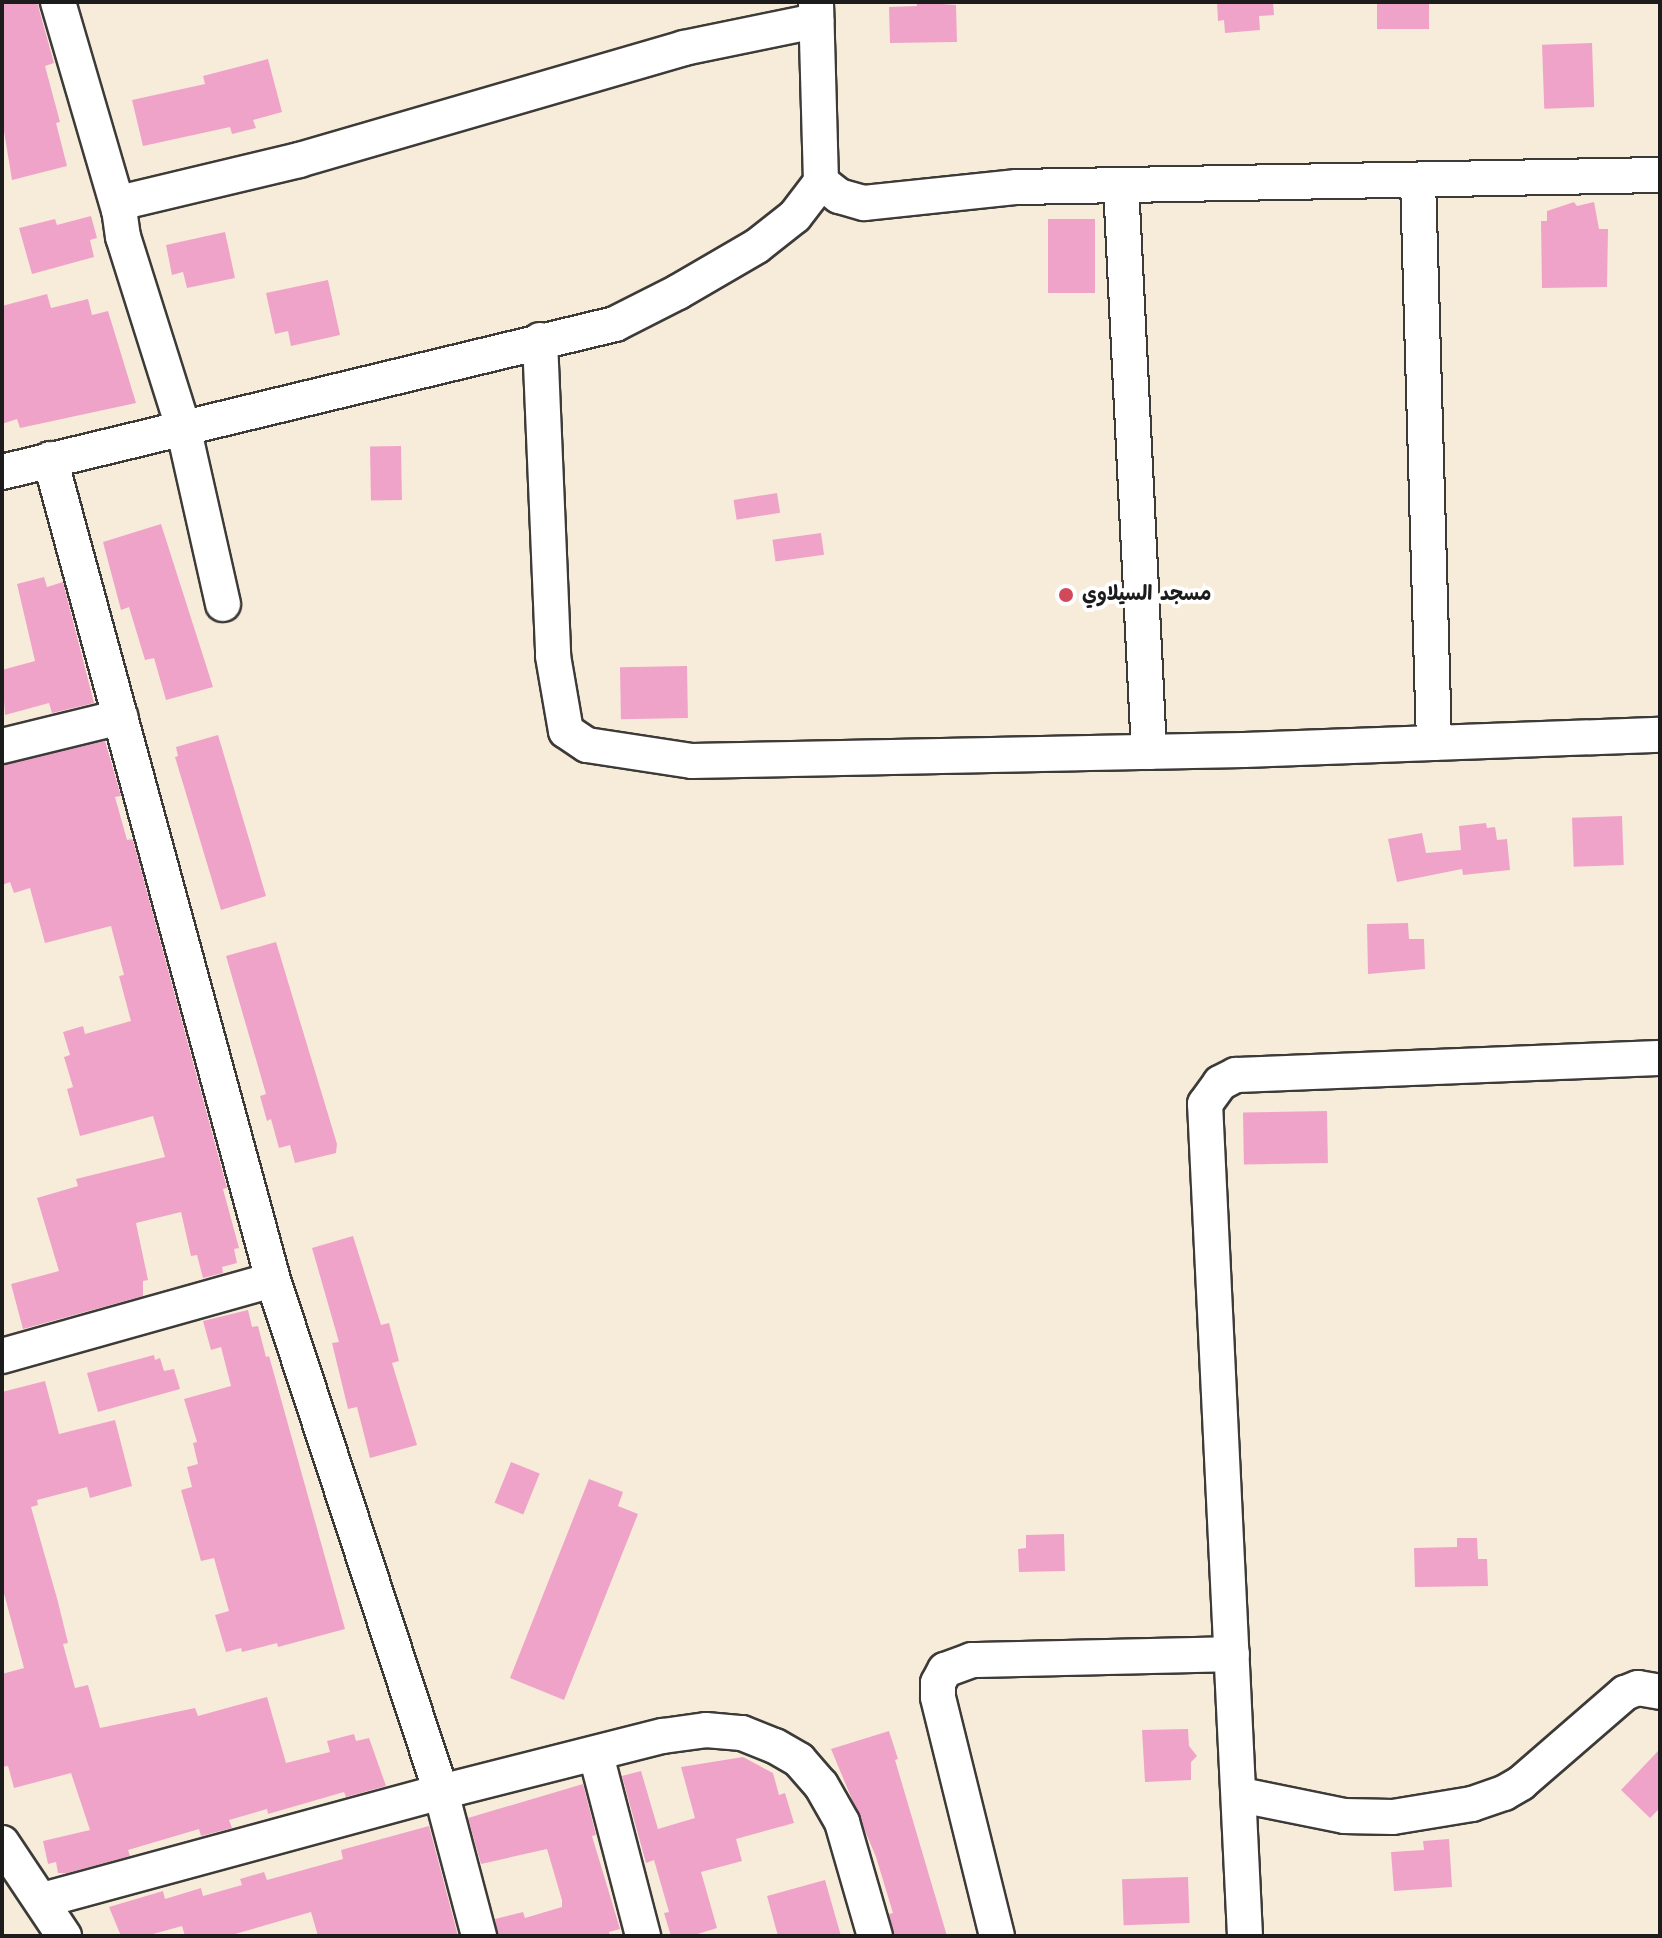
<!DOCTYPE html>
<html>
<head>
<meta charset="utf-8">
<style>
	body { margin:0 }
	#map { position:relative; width:1662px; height:1938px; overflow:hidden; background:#f7ecda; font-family:Kalam,"Playpen Sans Arabic",sans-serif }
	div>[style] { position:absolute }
	.building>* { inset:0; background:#f0a3c9; transform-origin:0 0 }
	.roads { filter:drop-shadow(2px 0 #3d3b38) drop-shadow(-2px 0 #3d3b38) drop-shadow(0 2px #3d3b38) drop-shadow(0 -2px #3d3b38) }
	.minor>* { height:34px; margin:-17px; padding:0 17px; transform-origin:17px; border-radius:17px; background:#fff }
	.dots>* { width:22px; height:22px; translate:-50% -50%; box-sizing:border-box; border:4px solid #fff; border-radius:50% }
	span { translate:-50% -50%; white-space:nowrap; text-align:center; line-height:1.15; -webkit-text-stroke:8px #fff; paint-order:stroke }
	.poi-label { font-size:20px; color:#1c1c1c; font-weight:700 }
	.left { translate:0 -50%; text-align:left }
	.frame { position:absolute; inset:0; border:4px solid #1c1c1c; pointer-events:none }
</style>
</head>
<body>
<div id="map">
	<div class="building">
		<div style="clip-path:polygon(2px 2px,37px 2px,54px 63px,45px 66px,60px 122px,56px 123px,67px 166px,12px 180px,2px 119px)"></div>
		<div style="clip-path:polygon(916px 2px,956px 5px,957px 42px,890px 43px,889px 7px,917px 6px)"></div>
		<div style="clip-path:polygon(1217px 2px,1273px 2px,1274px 15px,1259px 16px,1260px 30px,1225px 33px,1224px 20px,1218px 21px)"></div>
		<div style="left:1377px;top:2px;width:52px;height:27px"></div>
		<div style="left:1592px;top:43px;width:64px;height:50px;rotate:88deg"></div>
		<div style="clip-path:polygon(268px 59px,282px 112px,253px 120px,256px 128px,232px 134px,230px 127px,143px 146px,132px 100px,205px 84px,203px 76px)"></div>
		<div style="clip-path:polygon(1574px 202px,1577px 206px,1594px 202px,1599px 229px,1608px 229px,1607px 287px,1542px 288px,1541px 221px,1547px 221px,1547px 211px)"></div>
		<div style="clip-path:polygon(91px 216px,97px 238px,90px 240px,94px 257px,32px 274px,19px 228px,55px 219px,57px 225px)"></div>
		<div style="left:1048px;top:219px;width:47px;height:74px"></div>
		<div style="clip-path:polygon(225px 232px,235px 278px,187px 288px,183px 272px,172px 275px,166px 245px)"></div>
		<div style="clip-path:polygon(328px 280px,340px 335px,291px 346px,288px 331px,275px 334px,266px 293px)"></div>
		<div style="clip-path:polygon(47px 294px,51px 308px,88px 299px,92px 315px,108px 311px,136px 403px,20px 428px,17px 419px,2px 424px,2px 306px)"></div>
		<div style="left:401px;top:446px;width:54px;height:31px;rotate:89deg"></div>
		<div style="left:777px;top:493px;width:20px;height:44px;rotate:81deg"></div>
		<div style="clip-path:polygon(161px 524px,213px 687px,166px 700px,154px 658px,145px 660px,129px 607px,121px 610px,103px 542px)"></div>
		<div style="left:821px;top:533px;width:22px;height:49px;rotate:82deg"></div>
		<div style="clip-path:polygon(44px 577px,47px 587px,63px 582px,94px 703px,52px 713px,49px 703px,5px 715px,2px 670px,35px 661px,17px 584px)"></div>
		<div style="left:687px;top:666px;width:52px;height:67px;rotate:89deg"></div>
		<div style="clip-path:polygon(218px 735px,266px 896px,221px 910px,175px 757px,178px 756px,176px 747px)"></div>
		<div style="clip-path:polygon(105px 741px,121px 796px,115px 797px,127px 840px,132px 839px,134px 844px,227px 1188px,223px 1189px,239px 1248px,234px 1249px,237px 1263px,222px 1267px,223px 1273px,203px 1278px,197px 1255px,191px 1256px,181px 1212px,136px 1223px,148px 1280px,143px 1281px,143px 1296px,23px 1329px,11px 1284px,59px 1271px,37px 1198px,78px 1186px,76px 1179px,165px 1157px,153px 1116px,80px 1136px,67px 1089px,73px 1087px,64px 1057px,70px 1055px,63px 1032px,83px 1026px,85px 1034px,131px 1021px,119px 976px,124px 975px,111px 926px,45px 943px,30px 888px,14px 893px,10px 882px,2px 885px,2px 765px)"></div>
		<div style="left:1622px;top:816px;width:49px;height:50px;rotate:88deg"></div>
		<div style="clip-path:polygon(1486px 823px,1487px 828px,1495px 827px,1497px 840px,1507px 839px,1510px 870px,1463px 875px,1462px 869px,1397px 882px,1388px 839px,1422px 833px,1426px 853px,1461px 850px,1459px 826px)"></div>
		<div style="clip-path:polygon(1408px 923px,1409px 939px,1424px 939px,1425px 969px,1368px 974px,1367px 924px)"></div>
		<div style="clip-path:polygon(276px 942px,337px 1144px,336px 1153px,295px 1163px,290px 1145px,279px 1148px,271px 1119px,267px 1121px,260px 1096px,266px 1094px,226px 956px)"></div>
		<div style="left:1327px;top:1111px;width:52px;height:84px;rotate:89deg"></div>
		<div style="clip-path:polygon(353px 1236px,381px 1325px,389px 1323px,399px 1361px,392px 1363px,417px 1445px,370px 1458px,357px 1407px,348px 1409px,332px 1343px,339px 1342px,312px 1248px)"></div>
		<div style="clip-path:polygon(248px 1310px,252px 1327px,258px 1326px,266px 1357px,269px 1356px,345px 1629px,278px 1647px,277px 1643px,242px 1652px,241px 1648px,226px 1652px,215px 1615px,229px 1611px,214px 1558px,201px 1561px,181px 1490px,192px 1487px,187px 1467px,198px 1464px,193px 1443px,197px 1442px,184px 1399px,231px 1386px,221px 1347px,211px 1350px,203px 1321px)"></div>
		<div style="clip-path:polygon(154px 1355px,155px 1360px,160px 1358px,164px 1371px,174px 1369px,180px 1389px,98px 1412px,87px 1373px)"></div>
		<div style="clip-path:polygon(45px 1381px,59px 1434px,115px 1420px,132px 1486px,90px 1498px,87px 1487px,37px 1500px,38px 1505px,31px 1507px,58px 1602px,68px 1643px,63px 1644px,75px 1688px,88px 1685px,100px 1728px,195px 1708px,198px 1716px,267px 1697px,286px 1763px,330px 1752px,327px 1741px,354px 1734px,356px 1741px,369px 1738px,386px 1786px,346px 1797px,344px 1792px,268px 1814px,267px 1809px,229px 1820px,232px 1828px,201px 1836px,199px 1829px,128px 1850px,130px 1856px,67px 1873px,58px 1873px,56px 1862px,48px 1864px,43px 1841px,90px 1830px,71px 1773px,14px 1788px,8px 1766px,2px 1767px,2px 1674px,24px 1668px,2px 1586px,2px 1392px)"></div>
		<div style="left:511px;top:1462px;width:31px;height:44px;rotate:22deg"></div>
		<div style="clip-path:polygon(589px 1479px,623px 1492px,618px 1506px,638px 1514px,564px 1700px,510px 1678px)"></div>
		<div style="clip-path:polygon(1064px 1534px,1065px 1571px,1019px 1572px,1018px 1549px,1026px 1548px,1026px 1535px)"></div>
		<div style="clip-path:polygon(1457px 1538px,1477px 1538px,1478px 1559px,1487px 1559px,1488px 1586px,1415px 1587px,1414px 1548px,1457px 1547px)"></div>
		<div style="clip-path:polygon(1188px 1729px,1189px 1746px,1197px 1756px,1191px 1762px,1191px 1780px,1145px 1782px,1142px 1730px)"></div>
		<div style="clip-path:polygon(889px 1731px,898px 1759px,895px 1760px,947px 1936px,894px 1936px,889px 1914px,893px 1913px,876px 1857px,831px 1749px)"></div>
		<div style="clip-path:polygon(1660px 1749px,1660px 1808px,1650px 1818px,1621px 1790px)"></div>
		<div style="clip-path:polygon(743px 1757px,773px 1773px,779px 1795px,785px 1793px,794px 1823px,736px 1839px,742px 1861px,701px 1872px,717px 1928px,691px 1936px,671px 1936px,664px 1913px,669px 1912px,654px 1860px,646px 1863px,622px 1776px,641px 1771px,658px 1829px,695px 1818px,681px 1767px)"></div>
		<div style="clip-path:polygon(583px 1784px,596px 1835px,592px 1836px,620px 1929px,609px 1932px,610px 1936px,498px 1936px,495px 1919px,523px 1912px,525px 1918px,562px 1907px,562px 1900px,547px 1849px,481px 1864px,468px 1818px)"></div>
		<div style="clip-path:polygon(429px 1826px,458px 1936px,318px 1936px,311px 1912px,228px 1936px,185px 1936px,182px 1926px,153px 1934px,121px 1936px,109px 1907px,163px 1891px,165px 1899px,201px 1888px,203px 1896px,242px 1885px,240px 1879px,264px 1872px,267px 1880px,343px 1859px,341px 1850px)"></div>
		<div style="clip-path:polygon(1449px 1839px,1452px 1887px,1394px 1891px,1391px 1852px,1424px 1850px,1423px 1841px)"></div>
		<div style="left:1188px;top:1877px;width:46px;height:66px;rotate:88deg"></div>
		<div style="clip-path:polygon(825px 1880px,841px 1936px,778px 1936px,767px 1896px)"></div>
	</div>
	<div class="roads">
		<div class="minor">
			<div style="left:58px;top:2px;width:217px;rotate:73.7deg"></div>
			<div style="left:1418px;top:180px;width:563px;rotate:88.37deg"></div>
			<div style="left:821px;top:182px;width:23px;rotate:38deg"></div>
			<div style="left:839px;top:196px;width:26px;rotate:16deg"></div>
			<div style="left:864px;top:203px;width:154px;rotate:-6deg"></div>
			<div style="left:1017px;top:187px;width:643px;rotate:-1.07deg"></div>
			<div style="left:1121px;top:185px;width:568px;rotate:87.17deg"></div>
			<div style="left:540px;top:340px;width:316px;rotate:87.6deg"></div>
			<div style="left:553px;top:656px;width:76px;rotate:80.2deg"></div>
			<div style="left:566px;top:731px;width:25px;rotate:34deg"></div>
			<div style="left:587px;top:745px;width:106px;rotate:8.7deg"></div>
			<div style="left:692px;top:761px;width:552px;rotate:-1.14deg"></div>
			<div style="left:1244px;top:750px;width:416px;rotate:-2.1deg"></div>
			<div style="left:50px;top:459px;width:851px;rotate:74.8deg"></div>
			<div style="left:273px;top:1280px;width:539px;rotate:71.83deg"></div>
			<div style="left:441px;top:1792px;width:149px;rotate:75.2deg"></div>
			<div style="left:2px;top:472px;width:631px;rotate:-13.57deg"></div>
			<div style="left:615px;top:324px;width:71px;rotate:-26.9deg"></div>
			<div style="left:678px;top:292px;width:91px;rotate:-30.2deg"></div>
			<div style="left:757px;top:246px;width:48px;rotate:-38.3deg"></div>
			<div style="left:795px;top:216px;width:43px;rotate:-52.6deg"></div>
			<div style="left:821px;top:182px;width:180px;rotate:-91.6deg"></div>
			<div style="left:223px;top:604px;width:181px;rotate:-102.7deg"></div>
			<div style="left:183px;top:427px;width:199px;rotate:-107.5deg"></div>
			<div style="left:123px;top:237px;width:27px;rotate:-98deg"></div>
			<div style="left:119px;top:210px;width:9px;rotate:-63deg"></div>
			<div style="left:123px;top:202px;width:181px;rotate:-13.4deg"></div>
			<div style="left:299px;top:160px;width:401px;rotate:-16.2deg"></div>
			<div style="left:684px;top:48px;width:135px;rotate:-11.6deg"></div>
			<div style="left:2px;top:746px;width:122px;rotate:-13.7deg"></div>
			<div style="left:2px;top:1356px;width:281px;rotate:-15.7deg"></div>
			<div style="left:596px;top:1755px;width:187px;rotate:75.4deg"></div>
			<div style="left:1241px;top:1795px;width:105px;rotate:11.5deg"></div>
			<div style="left:1344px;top:1816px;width:49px;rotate:1.2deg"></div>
			<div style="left:1393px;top:1817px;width:80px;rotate:-9.3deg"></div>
			<div style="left:1472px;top:1804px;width:34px;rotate:-19deg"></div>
			<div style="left:1504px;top:1793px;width:20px;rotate:-30deg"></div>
			<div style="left:1521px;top:1783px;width:138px;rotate:-40.9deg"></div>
			<div style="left:1625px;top:1693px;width:14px;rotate:-21deg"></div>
			<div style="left:1638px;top:1688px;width:22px;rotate:10deg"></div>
			<div style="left:2px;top:1843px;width:112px;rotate:56.3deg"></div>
			<div style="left:43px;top:1900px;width:412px;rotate:-15.2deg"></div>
			<div style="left:441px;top:1792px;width:229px;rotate:-14.2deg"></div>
			<div style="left:663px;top:1736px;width:43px;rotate:-7.9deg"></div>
			<div style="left:706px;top:1730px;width:36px;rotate:5deg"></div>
			<div style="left:742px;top:1733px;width:35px;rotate:22deg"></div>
			<div style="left:775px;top:1746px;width:28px;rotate:30deg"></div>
			<div style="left:799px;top:1760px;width:33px;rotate:49deg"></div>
			<div style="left:821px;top:1785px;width:43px;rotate:60.4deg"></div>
			<div style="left:842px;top:1822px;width:119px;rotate:73.9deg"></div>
			<div style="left:997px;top:1936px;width:246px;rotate:-103.9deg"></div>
			<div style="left:938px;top:1697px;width:14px;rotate:-90deg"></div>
			<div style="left:938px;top:1683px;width:15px;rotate:-62deg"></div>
			<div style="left:945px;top:1670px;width:29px;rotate:-20deg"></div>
			<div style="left:972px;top:1660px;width:260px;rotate:-1.3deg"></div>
			<div style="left:1245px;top:1936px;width:833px;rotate:-92.75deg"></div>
			<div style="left:1205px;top:1104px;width:26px;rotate:-54deg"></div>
			<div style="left:1220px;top:1083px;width:18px;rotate:-27deg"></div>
			<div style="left:1236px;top:1075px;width:424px;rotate:-2.3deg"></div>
		</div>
	</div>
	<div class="dots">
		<div style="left:1066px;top:595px;background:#d1495b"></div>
	</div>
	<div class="poi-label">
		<span class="left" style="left:1082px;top:595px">مسجد السيلاوي</span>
	</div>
	<div class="frame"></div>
</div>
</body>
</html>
